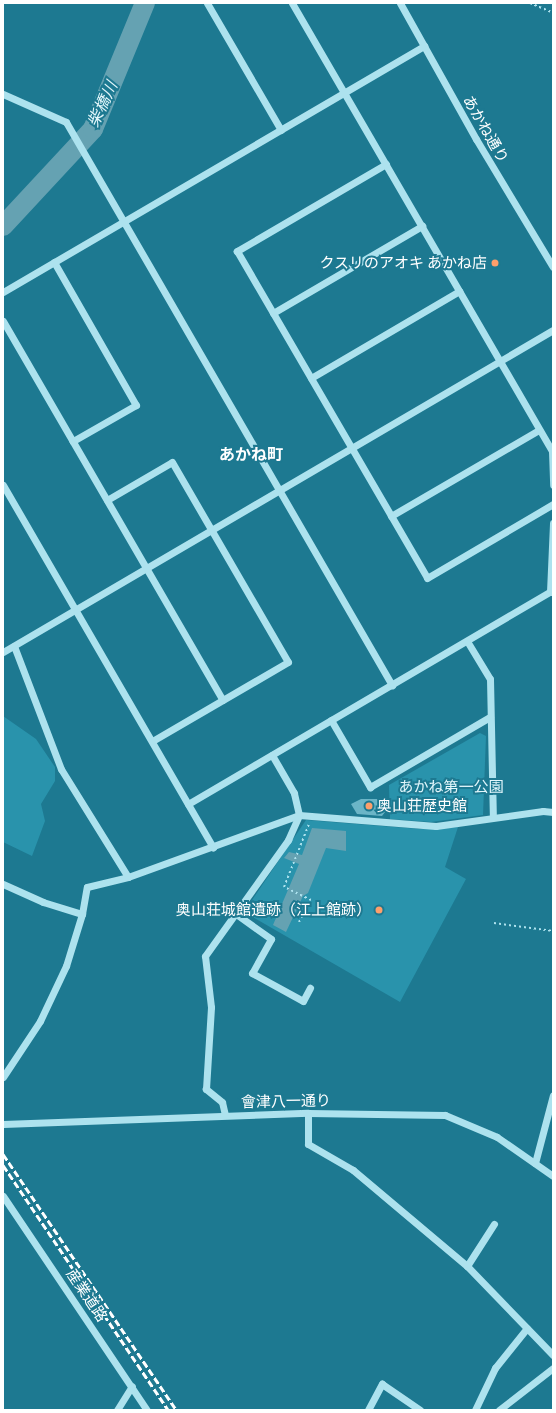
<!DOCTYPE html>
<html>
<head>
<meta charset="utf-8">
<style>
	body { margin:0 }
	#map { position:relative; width:556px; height:1413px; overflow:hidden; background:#1d7991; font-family:Commissioner,"Noto Sans JP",sans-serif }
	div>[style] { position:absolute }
	.green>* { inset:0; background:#2993ac }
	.water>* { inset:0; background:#65a2b2 }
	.river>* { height:20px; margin:-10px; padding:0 10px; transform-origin:10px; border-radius:10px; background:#65a2b2 }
	.building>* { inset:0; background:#6bb5c7 }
	.path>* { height:2px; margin-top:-1px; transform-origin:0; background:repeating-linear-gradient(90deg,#ade2ee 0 2px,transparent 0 5px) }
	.minor>* { height:7px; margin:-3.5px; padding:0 3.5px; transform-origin:3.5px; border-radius:3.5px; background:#ade2ee }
	.rail>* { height:3px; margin-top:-1.5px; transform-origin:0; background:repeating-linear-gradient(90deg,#fff 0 7px,transparent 0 10px) }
	.dots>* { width:11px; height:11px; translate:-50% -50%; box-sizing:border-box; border:2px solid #1d7991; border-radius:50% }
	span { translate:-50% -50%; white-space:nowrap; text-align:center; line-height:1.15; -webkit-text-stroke:4px #1d7991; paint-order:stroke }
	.street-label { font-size:15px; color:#fff }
	.poi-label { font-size:15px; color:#fff }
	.right { translate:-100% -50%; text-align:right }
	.left { translate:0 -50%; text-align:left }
	.park-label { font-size:15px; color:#e2f7fc }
	.water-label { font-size:16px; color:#e3f7fb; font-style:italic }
	.neighbourhood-label { font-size:16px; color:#fff; font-weight:700 }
	.frame { position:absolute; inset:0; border:4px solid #fff; pointer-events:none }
</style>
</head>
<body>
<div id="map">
	<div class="green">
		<div style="clip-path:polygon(3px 716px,36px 739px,55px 767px,55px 781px,41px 804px,45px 821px,32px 856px,3px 842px)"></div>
		<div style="clip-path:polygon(480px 733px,486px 736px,483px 815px,431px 822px,390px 819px,389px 785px)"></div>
		<div style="clip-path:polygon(306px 820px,420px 829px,458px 827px,445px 867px,466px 879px,400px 1002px,244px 912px)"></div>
	</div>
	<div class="water">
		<div style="clip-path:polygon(312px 828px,346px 831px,346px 851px,326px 848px,308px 893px,303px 896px,286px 932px,273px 925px,299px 864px,284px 858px,289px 852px,302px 855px)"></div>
	</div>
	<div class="river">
		<div style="left:3px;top:226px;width:132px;rotate:-47.1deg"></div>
		<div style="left:93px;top:129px;width:136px;rotate:-67.6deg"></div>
	</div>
	<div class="building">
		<div style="clip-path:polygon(361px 799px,380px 799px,388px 808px,382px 816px,357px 814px,351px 804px)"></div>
	</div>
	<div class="path">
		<div style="left:530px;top:3px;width:25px;rotate:23deg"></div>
		<div style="left:299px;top:922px;width:25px;rotate:-61deg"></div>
		<div style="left:311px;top:900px;width:30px;rotate:-154deg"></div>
		<div style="left:284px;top:887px;width:68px;rotate:-68.4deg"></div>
		<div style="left:494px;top:923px;width:60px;rotate:7.7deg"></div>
	</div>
	<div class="minor">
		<div style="left:207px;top:3px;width:147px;rotate:59.8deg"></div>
		<div style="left:292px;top:3px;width:518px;rotate:59.87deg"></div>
		<div style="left:552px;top:451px;width:34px;rotate:88deg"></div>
		<div style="left:400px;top:3px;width:156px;rotate:60.8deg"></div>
		<div style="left:476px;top:139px;width:149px;rotate:59deg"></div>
		<div style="left:3px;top:94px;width:69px;rotate:24deg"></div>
		<div style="left:66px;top:122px;width:651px;rotate:59.93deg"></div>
		<div style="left:386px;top:164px;width:173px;rotate:149.7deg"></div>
		<div style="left:237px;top:251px;width:378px;rotate:59.8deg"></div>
		<div style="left:427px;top:578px;width:146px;rotate:-30.4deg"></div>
		<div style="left:54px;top:262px;width:165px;rotate:60.2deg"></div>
		<div style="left:136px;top:405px;width:73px;rotate:150.3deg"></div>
		<div style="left:3px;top:292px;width:488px;rotate:-30.3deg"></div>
		<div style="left:273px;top:313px;width:173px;rotate:-30.3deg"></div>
		<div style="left:3px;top:321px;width:438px;rotate:59.9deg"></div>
		<div style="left:311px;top:378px;width:172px;rotate:-30.4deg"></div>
		<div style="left:3px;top:485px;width:419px;rotate:59.9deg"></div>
		<div style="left:107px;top:500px;width:75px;rotate:-30.3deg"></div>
		<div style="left:172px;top:462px;width:231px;rotate:59.9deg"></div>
		<div style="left:288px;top:662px;width:157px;rotate:149.8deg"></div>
		<div style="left:391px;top:516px;width:171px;rotate:-30.2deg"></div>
		<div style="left:467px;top:641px;width:44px;rotate:58.8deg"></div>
		<div style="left:490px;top:679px;width:138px;rotate:88.8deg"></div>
		<div style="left:14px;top:646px;width:132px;rotate:69.1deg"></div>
		<div style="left:61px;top:769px;width:127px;rotate:58.2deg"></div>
		<div style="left:3px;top:652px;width:637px;rotate:-30.35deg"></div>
		<div style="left:331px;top:720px;width:78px;rotate:59.8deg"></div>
		<div style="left:370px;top:787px;width:139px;rotate:-30.3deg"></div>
		<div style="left:188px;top:804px;width:420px;rotate:-30.4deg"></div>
		<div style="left:550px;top:592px;width:69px;rotate:-87.5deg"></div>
		<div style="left:3px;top:884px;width:44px;rotate:24.2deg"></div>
		<div style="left:43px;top:902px;width:41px;rotate:17.1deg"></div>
		<div style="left:82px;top:914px;width:27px;rotate:-80deg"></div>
		<div style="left:87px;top:887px;width:42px;rotate:-13.7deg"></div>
		<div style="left:128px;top:877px;width:182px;rotate:-19.9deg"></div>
		<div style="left:299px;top:815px;width:137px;rotate:4.6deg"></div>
		<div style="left:436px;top:826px;width:108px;rotate:-8deg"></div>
		<div style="left:543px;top:811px;width:10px;rotate:6deg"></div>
		<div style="left:236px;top:914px;width:43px;rotate:35.5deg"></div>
		<div style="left:271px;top:939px;width:39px;rotate:119deg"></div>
		<div style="left:252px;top:973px;width:58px;rotate:28.8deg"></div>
		<div style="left:303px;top:1001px;width:15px;rotate:-62deg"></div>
		<div style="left:3px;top:1077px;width:67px;rotate:-56.5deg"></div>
		<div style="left:40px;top:1021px;width:61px;rotate:-64.7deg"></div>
		<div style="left:66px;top:966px;width:54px;rotate:-72.9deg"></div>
		<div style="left:308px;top:1113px;width:31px;rotate:90deg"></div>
		<div style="left:308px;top:1144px;width:52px;rotate:30deg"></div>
		<div style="left:353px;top:1170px;width:149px;rotate:40.1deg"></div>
		<div style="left:467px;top:1266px;width:124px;rotate:46deg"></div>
		<div style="left:225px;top:1115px;width:13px;rotate:-103deg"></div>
		<div style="left:222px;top:1102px;width:21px;rotate:-141deg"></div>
		<div style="left:206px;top:1089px;width:82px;rotate:-86.5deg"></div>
		<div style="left:211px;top:1007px;width:51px;rotate:-96.7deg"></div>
		<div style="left:205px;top:956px;width:143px;rotate:-54.4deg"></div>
		<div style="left:288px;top:840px;width:27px;rotate:-66deg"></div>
		<div style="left:299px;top:815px;width:23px;rotate:-103deg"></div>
		<div style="left:294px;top:793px;width:44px;rotate:-120.1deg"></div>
		<div style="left:3px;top:1124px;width:305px;rotate:-2.1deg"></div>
		<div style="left:308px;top:1113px;width:137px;rotate:0.8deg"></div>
		<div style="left:445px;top:1115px;width:56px;rotate:22.9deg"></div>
		<div style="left:497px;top:1137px;width:68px;rotate:34.9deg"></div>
		<div style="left:535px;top:1163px;width:70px;rotate:-75.2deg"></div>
		<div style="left:3px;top:1196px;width:258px;rotate:56.1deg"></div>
		<div style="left:467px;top:1266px;width:50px;rotate:-57.3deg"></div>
		<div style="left:117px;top:1410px;width:28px;rotate:-58deg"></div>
		<div style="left:368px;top:1410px;width:30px;rotate:-62deg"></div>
		<div style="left:382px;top:1384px;width:46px;rotate:34.4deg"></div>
		<div style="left:475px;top:1410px;width:47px;rotate:-64.5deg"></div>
		<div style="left:495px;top:1368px;width:51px;rotate:-51.3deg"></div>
		<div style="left:499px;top:1410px;width:68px;rotate:-37.9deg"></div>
	</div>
	<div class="rail">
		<div style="left:3px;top:1154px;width:309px;rotate:55.9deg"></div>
		<div style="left:3px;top:1165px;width:295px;rotate:56deg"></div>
	</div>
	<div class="dots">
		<div style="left:495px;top:263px;background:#fe9f6b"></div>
		<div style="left:369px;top:806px;background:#fe9f6b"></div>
		<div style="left:379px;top:910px;background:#fe9f6b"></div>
	</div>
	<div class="street-label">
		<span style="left:486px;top:129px;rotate:60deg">あかね通り</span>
		<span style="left:286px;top:1101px;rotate:-1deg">會津八一通り</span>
		<span style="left:87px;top:1295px;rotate:56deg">産業道路</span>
	</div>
	<div class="poi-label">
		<span class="right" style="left:487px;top:263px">クスリのアオキ あかね店</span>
		<span class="left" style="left:377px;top:806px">奥山荘歴史館</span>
		<span class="right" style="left:371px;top:910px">奥山荘城館遺跡（江上館跡）</span>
	</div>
	<div class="park-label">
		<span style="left:451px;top:787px">あかね第一公園</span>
	</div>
	<div class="water-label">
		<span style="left:102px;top:104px;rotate:-65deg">柴橋川</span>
	</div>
	<div class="neighbourhood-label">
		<span style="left:251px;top:454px">あかね町</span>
	</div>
	<div class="frame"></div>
</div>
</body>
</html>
